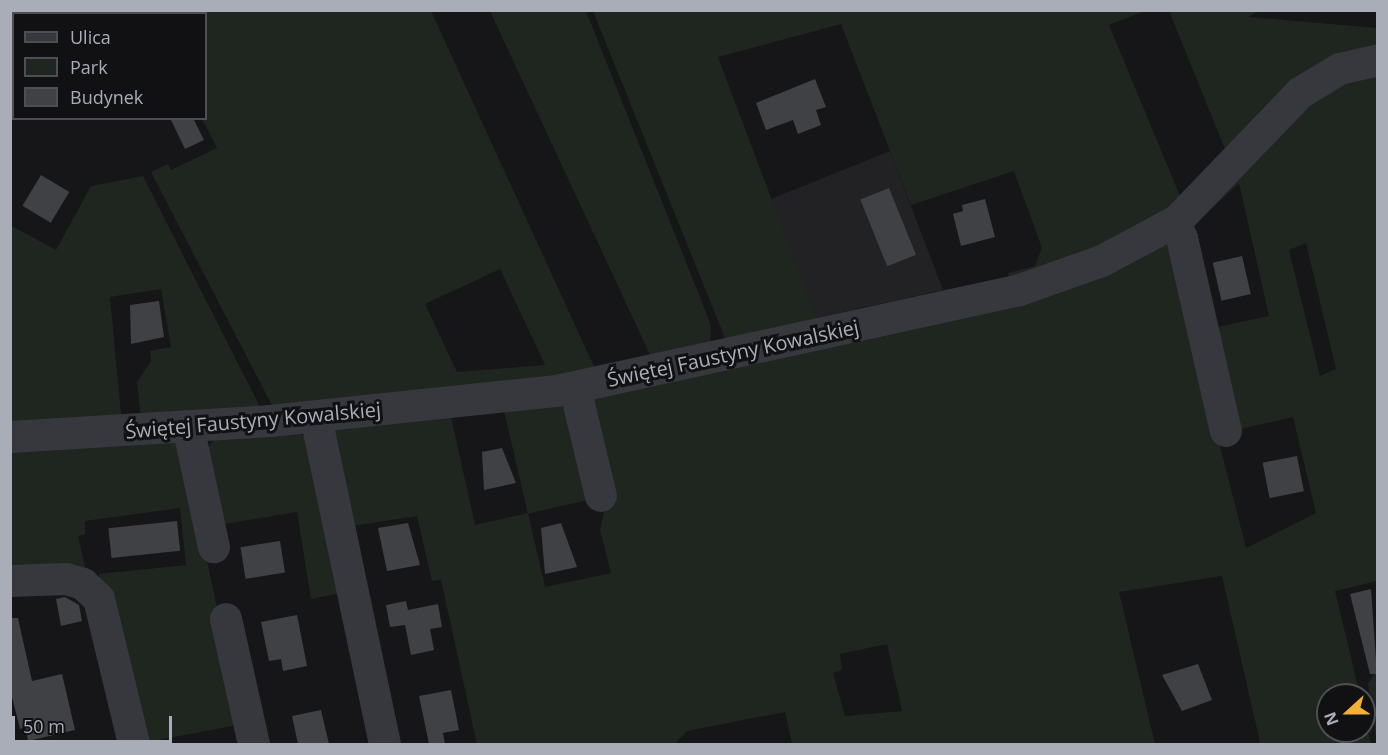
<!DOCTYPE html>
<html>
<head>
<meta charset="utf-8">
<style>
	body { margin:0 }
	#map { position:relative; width:1388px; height:755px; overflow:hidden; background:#161618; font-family:"Open Sans",sans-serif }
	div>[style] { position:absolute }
	.built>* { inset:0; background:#222225 }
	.green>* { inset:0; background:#1e261f; transform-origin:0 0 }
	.building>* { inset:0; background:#404145; transform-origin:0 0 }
	.minor>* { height:32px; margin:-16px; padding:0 16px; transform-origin:16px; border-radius:16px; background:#37383d }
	span { translate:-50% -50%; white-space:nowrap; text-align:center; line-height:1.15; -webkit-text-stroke:6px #111113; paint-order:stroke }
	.street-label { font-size:20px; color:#a8adb8 }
	.frame { position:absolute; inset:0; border:12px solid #a8adb8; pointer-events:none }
	.legend { position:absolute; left:12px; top:12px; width:195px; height:108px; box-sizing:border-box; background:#111113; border:2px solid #4d4f55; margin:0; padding:8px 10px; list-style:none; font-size:18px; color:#a8adb8 }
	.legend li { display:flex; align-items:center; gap:12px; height:30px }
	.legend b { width:30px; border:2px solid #4d4f55 }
	.north { position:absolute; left:1316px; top:683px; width:60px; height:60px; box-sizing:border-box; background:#111113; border:2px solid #4d4f55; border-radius:50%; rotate:249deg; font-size:16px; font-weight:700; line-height:24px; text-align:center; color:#a8adb8 }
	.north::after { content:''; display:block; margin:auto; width:21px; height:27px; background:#f2b134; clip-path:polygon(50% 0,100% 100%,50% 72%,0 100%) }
	.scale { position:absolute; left:12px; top:716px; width:160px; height:27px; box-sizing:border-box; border:3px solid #a8adb8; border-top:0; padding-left:8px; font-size:18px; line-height:21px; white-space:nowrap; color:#a8adb8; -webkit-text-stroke:4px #111113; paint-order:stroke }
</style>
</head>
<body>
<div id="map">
	<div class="built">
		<div style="clip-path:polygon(890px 151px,943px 290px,816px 318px,771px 199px)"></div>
	</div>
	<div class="green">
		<div style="clip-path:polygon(evenodd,148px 11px,431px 11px,597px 373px,652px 359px,490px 11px,586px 11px,711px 325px,710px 350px,555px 387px,277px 415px,151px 172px,168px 164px,171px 170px,217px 148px,202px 119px,206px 14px,148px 11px,500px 269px,545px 365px,457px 372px,425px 304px,500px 269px)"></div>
		<div style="clip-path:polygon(593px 11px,1145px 11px,1109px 25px,1180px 196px,1225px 149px,1169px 11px,1258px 11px,1249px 17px,1377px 28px,1377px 55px,1368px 56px,1177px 213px,1012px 287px,1008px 273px,1035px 266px,1042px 248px,1014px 171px,911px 205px,841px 24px,718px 57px,821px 330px,727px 343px)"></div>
		<div style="clip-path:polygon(evenodd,1377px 65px,1377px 581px,1335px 591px,1360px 695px,1328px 695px,1328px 731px,1364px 731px,1364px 713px,1371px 744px,1254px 744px,1260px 742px,1222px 576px,1119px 592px,1155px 744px,792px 744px,785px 712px,687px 731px,675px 744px,477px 744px,441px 580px,432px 581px,417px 516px,346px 527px,325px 426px,449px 408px,475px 525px,528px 513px,545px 587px,611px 573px,600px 530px,606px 504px,581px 398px,1166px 235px,1246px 548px,1316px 513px,1293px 417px,1232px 431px,1209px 329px,1269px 316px,1239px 183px,1187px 232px,1268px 128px,1377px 65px,1306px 243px,1336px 369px,1320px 376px,1289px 250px,1306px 243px,1377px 65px,887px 644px,902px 711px,845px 716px,833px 673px,842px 670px,840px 654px,887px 644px)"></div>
		<div style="clip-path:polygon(143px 176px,260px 407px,145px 416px,140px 412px,137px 382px,151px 361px,150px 351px,171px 347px,161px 289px,110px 297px,121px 414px,116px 425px,11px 432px,10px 225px,56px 250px,91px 186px)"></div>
		<div style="left:571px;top:394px;width:107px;height:69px;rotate:77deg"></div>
		<div style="clip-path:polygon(293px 431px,313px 440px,347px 592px,311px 599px,297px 512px,200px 528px,242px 724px,138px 744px,99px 574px,186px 565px,180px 508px,85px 521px,85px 534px,78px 536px,89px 584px,11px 577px,11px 443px,145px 435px,205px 450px,218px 436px)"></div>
		<div style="clip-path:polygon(1377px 670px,1377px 744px,1368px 684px)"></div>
	</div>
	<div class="building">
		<div style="clip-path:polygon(815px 79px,826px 107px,816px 110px,821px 125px,798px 134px,793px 120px,766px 130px,756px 103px)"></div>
		<div style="clip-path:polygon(170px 118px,193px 118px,204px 140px,185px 149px)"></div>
		<div style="left:41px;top:175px;width:33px;height:36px;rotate:31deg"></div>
		<div style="left:889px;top:188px;width:72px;height:31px;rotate:68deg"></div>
		<div style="clip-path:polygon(985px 199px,995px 237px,961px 246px,953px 214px,963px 211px,962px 205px)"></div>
		<div style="left:1242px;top:256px;width:39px;height:30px;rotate:77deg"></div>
		<div style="clip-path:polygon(159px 301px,164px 337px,131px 344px,130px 305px)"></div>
		<div style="clip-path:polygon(502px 448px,516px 483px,484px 490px,482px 452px)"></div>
		<div style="left:1297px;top:456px;width:36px;height:35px;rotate:79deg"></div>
		<div style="left:177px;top:521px;width:30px;height:69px;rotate:84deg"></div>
		<div style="clip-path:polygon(408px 523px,420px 565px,387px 571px,378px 528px)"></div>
		<div style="clip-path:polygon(561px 523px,577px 567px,545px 574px,541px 528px)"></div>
		<div style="left:280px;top:541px;width:32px;height:40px;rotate:81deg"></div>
		<div style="clip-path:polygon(1371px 589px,1377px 674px,1370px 674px,1350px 594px)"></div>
		<div style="clip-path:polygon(65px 597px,79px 605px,82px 621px,61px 626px,56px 599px)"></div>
		<div style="clip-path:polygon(406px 601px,408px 610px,438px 604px,442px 627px,430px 629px,434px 650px,411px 655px,405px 625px,390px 627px,386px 605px)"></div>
		<div style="clip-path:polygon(297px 615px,307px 666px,283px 671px,281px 659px,269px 661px,261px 622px)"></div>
		<div style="clip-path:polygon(10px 618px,18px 618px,32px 681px,62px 674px,75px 730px,28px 741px,25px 727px,20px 729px,10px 689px)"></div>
		<div style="clip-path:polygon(1198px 664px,1212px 700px,1182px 711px,1162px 675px)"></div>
		<div style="clip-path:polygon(451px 690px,459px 730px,443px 733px,445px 744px,429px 744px,419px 696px)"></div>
		<div style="clip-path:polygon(321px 710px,329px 744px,298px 744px,292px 716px)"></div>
	</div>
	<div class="minor">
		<div style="left:1174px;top:223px;width:17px;rotate:62deg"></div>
		<div style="left:1182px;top:238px;width:198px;rotate:77.2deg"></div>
		<div style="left:575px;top:388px;width:111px;rotate:76.5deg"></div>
		<div style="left:316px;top:417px;width:334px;rotate:78.1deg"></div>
		<div style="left:188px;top:426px;width:124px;rotate:77.9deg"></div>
		<div style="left:10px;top:437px;width:260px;rotate:-3.5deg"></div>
		<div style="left:270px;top:421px;width:289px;rotate:-6deg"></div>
		<div style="left:557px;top:391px;width:474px;rotate:-12.3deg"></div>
		<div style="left:1020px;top:290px;width:87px;rotate:-19.5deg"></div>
		<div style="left:1102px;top:261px;width:85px;rotate:-28.1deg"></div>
		<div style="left:1177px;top:221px;width:178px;rotate:-46.1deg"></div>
		<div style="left:1300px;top:93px;width:47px;rotate:-31deg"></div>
		<div style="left:1340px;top:69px;width:39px;rotate:-13deg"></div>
		<div style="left:10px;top:581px;width:56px;rotate:-2deg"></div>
		<div style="left:66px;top:579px;width:18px;rotate:16deg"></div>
		<div style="left:83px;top:584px;width:22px;rotate:43deg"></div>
		<div style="left:99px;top:599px;width:149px;rotate:76.4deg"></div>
		<div style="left:226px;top:619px;width:128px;rotate:77.4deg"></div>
	</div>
	<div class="street-label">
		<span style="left:733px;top:353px;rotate:-12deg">Świętej Faustyny Kowalskiej</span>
		<span style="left:253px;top:420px;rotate:-5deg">Świętej Faustyny Kowalskiej</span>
	</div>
	<div class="frame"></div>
	<ul class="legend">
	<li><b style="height:8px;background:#37383d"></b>Ulica</li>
	<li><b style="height:16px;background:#1e261f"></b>Park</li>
	<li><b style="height:16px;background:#404145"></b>Budynek</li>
	</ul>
	<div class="north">N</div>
	<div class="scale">50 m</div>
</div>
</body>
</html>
